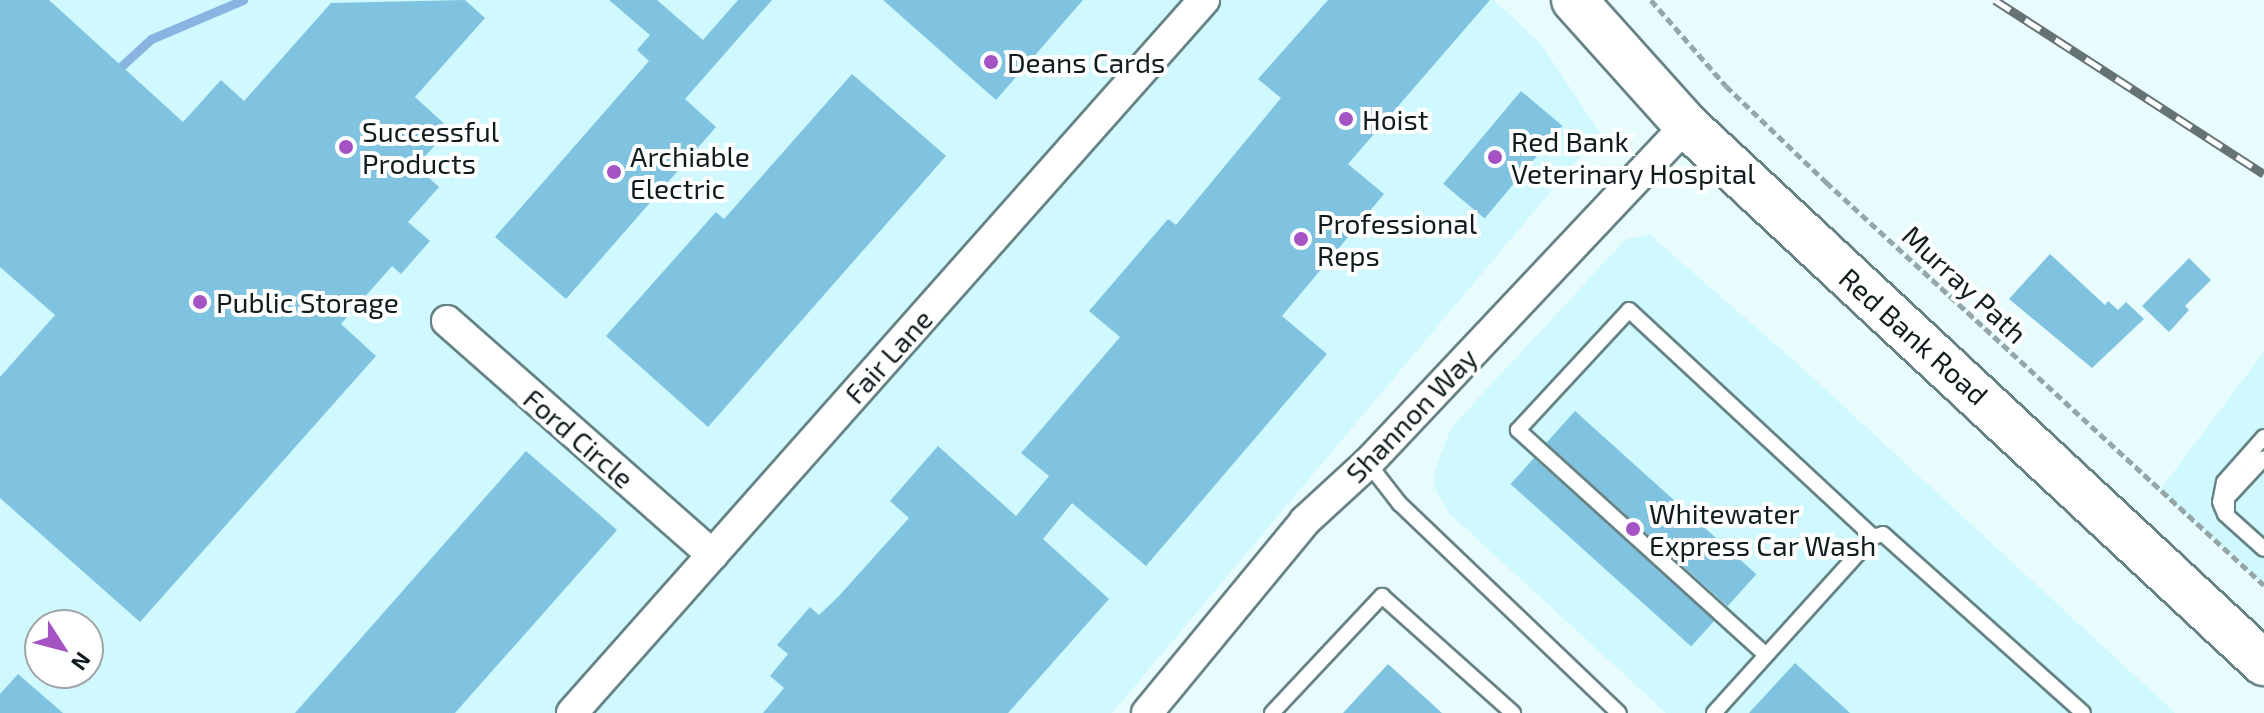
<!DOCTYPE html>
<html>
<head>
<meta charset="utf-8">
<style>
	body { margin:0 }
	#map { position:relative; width:2264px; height:713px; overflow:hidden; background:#e8fbfd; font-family:"Exo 2",sans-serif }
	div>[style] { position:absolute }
	.built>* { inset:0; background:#cff9fe }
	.stream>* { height:9px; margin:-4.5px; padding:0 4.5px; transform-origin:4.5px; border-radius:4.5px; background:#89b4e1 }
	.building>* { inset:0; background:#80c3e1; transform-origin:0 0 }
	.path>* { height:5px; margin-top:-2.5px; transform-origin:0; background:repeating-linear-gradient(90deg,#96a6a8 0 8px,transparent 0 12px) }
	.roads { filter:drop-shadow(2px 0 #668386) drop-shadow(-2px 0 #668386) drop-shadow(0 2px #668386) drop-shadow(0 -2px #668386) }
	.service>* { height:14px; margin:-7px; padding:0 7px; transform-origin:7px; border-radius:7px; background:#fff }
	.minor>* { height:30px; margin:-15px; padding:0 15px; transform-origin:15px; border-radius:15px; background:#fff }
	.trunk>* { height:44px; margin:-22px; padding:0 22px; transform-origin:22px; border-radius:22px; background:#fff }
	.rail>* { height:9px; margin-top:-4.5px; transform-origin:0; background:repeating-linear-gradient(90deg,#fff 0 18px,#657375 0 36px); box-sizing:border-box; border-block:2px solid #657375 }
	.dots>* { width:22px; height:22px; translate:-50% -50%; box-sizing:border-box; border:4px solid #fff; border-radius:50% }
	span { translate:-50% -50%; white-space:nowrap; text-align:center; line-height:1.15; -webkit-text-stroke:8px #fff; paint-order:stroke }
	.poi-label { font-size:28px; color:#101c1e }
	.left { translate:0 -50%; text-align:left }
	.street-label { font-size:28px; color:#101c1e }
	.north { position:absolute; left:24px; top:609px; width:80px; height:80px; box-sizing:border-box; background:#fff; border:2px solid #9fa4a5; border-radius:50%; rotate:126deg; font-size:22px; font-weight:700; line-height:32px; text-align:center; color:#101c1e }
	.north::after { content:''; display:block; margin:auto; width:28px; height:36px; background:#a553c3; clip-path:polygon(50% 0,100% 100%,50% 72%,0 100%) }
</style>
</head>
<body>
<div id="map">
	<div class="built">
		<div style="clip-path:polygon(evenodd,0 0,1494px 0,1541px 44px,1600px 133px,1112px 713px,0 713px,0 0,40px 625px,88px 625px,88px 673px,40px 673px,40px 625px)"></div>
		<div style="clip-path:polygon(1649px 234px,1800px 366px,2175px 713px,1666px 713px,1449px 513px,1435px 488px,1434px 472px,1451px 428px,1625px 240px)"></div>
		<div style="clip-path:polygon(2264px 352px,2264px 585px,2160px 490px)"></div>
	</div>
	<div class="stream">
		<div style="left:115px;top:72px;width:49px;rotate:-42.5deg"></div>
		<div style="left:151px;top:39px;width:100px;rotate:-23deg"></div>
	</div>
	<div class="building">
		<div style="clip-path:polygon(0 0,49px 0,183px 122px,221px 80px,244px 101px,331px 3px,465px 0,485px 18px,415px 97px,450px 129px,416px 166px,439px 187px,408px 222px,430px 241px,401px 274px,392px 266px,341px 324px,376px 356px,140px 622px,0 498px,0 377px,55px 315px,0 267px)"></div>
		<div style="clip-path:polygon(609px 0,657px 0,703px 40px,738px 0,772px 0,685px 99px,716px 127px,566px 299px,495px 237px,649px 61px,637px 50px,650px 35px)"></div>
		<div style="clip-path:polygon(883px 0,1083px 0,996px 100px)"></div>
		<div style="clip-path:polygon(1328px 0,1490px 0,1348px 164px,1384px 194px,1282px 316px,1327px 354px,1146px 566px,1072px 503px,1043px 539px,1109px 599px,1008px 713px,763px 713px,784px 688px,770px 676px,788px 654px,777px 645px,810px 607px,819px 615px,838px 597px,909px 518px,890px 501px,938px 446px,1016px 516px,1049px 476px,1021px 453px,1120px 337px,1089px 311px,1168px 219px,1176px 225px,1281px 98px,1258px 79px)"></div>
		<div style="clip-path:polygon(852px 74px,946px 156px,708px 427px,606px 336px,716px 212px,724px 219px)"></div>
		<div style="left:1521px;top:91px;width:54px;height:121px;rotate:40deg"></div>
		<div style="clip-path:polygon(2050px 254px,2105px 305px,2108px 301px,2118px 310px,2126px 302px,2144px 319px,2092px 368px,2009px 299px)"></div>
		<div style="clip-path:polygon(2189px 258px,2211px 280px,2185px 306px,2189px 310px,2169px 332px,2142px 306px)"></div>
		<div style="left:1575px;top:411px;width:244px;height:43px;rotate:42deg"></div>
		<div style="clip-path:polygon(526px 451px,617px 530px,455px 713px,295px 713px)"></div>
		<div style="left:1534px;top:458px;width:243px;height:35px;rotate:42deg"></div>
		<div style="clip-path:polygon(1795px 663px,1850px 713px,1749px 713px)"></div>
		<div style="clip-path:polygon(1388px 664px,1442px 713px,1343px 713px)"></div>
		<div style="clip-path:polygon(18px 674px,63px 713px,0 713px,0 694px)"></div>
	</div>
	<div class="path">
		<div style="left:1651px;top:0;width:114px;rotate:48.9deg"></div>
		<div style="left:1726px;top:86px;width:139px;rotate:43.8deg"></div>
		<div style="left:1826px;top:182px;width:595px;rotate:42.62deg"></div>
	</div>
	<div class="roads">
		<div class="service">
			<div style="left:2264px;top:437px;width:60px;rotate:131.6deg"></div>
			<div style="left:2224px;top:482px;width:20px;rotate:101deg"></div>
			<div style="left:2220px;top:502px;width:13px;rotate:67deg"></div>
			<div style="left:2225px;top:514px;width:52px;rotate:41.9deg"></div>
			<div style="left:1368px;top:463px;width:51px;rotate:52.2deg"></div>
			<div style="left:1399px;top:503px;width:304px;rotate:43.7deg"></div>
			<div style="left:2227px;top:511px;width:13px;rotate:-90deg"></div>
			<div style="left:2227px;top:498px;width:54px;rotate:-47.2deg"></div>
			<div style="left:1766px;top:655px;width:335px;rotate:-137.8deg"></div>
			<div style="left:1518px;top:430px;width:163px;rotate:-47.2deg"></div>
			<div style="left:1629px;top:310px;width:333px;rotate:42.9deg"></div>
			<div style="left:1272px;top:713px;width:161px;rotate:-46.8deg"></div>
			<div style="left:1382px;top:596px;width:176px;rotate:41.8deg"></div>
			<div style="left:1714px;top:713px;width:237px;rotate:-47.9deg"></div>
			<div style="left:1873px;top:537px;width:10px;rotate:-17deg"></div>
			<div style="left:1883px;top:534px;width:268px;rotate:41.8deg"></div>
		</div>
		<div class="minor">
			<div style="left:447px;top:321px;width:354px;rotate:41.4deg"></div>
			<div style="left:572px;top:713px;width:953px;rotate:-48.45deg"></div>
			<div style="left:1147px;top:713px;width:249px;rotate:-50.5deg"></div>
			<div style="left:1305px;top:521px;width:86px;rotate:-42.6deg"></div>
			<div style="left:1368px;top:463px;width:464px;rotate:-46.7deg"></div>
		</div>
		<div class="trunk">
			<div style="left:1574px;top:0;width:168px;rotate:48.1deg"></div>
			<div style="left:1686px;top:125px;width:790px;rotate:42.95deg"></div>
		</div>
	</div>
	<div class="rail">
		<div style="left:1995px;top:0;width:320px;rotate:32.9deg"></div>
	</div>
	<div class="dots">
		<div style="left:991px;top:62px;background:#a553c3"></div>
		<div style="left:1346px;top:119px;background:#a553c3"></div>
		<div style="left:346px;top:147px;background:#a553c3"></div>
		<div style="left:1495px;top:157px;background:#a553c3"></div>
		<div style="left:614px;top:172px;background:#a553c3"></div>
		<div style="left:1301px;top:239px;background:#a553c3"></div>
		<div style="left:200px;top:302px;background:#a553c3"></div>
		<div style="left:1633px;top:529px;background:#a553c3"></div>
	</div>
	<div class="poi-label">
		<span class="left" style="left:1007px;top:62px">Deans Cards</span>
		<span class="left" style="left:1362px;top:119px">Hoist</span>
		<span class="left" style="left:362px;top:147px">Successful<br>Products</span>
		<span class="left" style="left:1511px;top:157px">Red Bank<br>Veterinary Hospital</span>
		<span class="left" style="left:630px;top:172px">Archiable<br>Electric</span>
		<span class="left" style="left:1317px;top:239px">Professional<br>Reps</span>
		<span class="left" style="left:216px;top:302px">Public Storage</span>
		<span class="left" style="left:1649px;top:529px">Whitewater<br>Express Car Wash</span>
	</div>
	<div class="street-label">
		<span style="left:1965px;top:284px;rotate:43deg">Murray Path</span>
		<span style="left:1914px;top:336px;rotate:42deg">Red Bank Road</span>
		<span style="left:888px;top:356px;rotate:-48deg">Fair Lane</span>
		<span style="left:1411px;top:415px;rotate:-46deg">Shannon Way</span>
		<span style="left:579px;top:438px;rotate:41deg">Ford Circle</span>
	</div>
	<div class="north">N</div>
</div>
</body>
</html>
